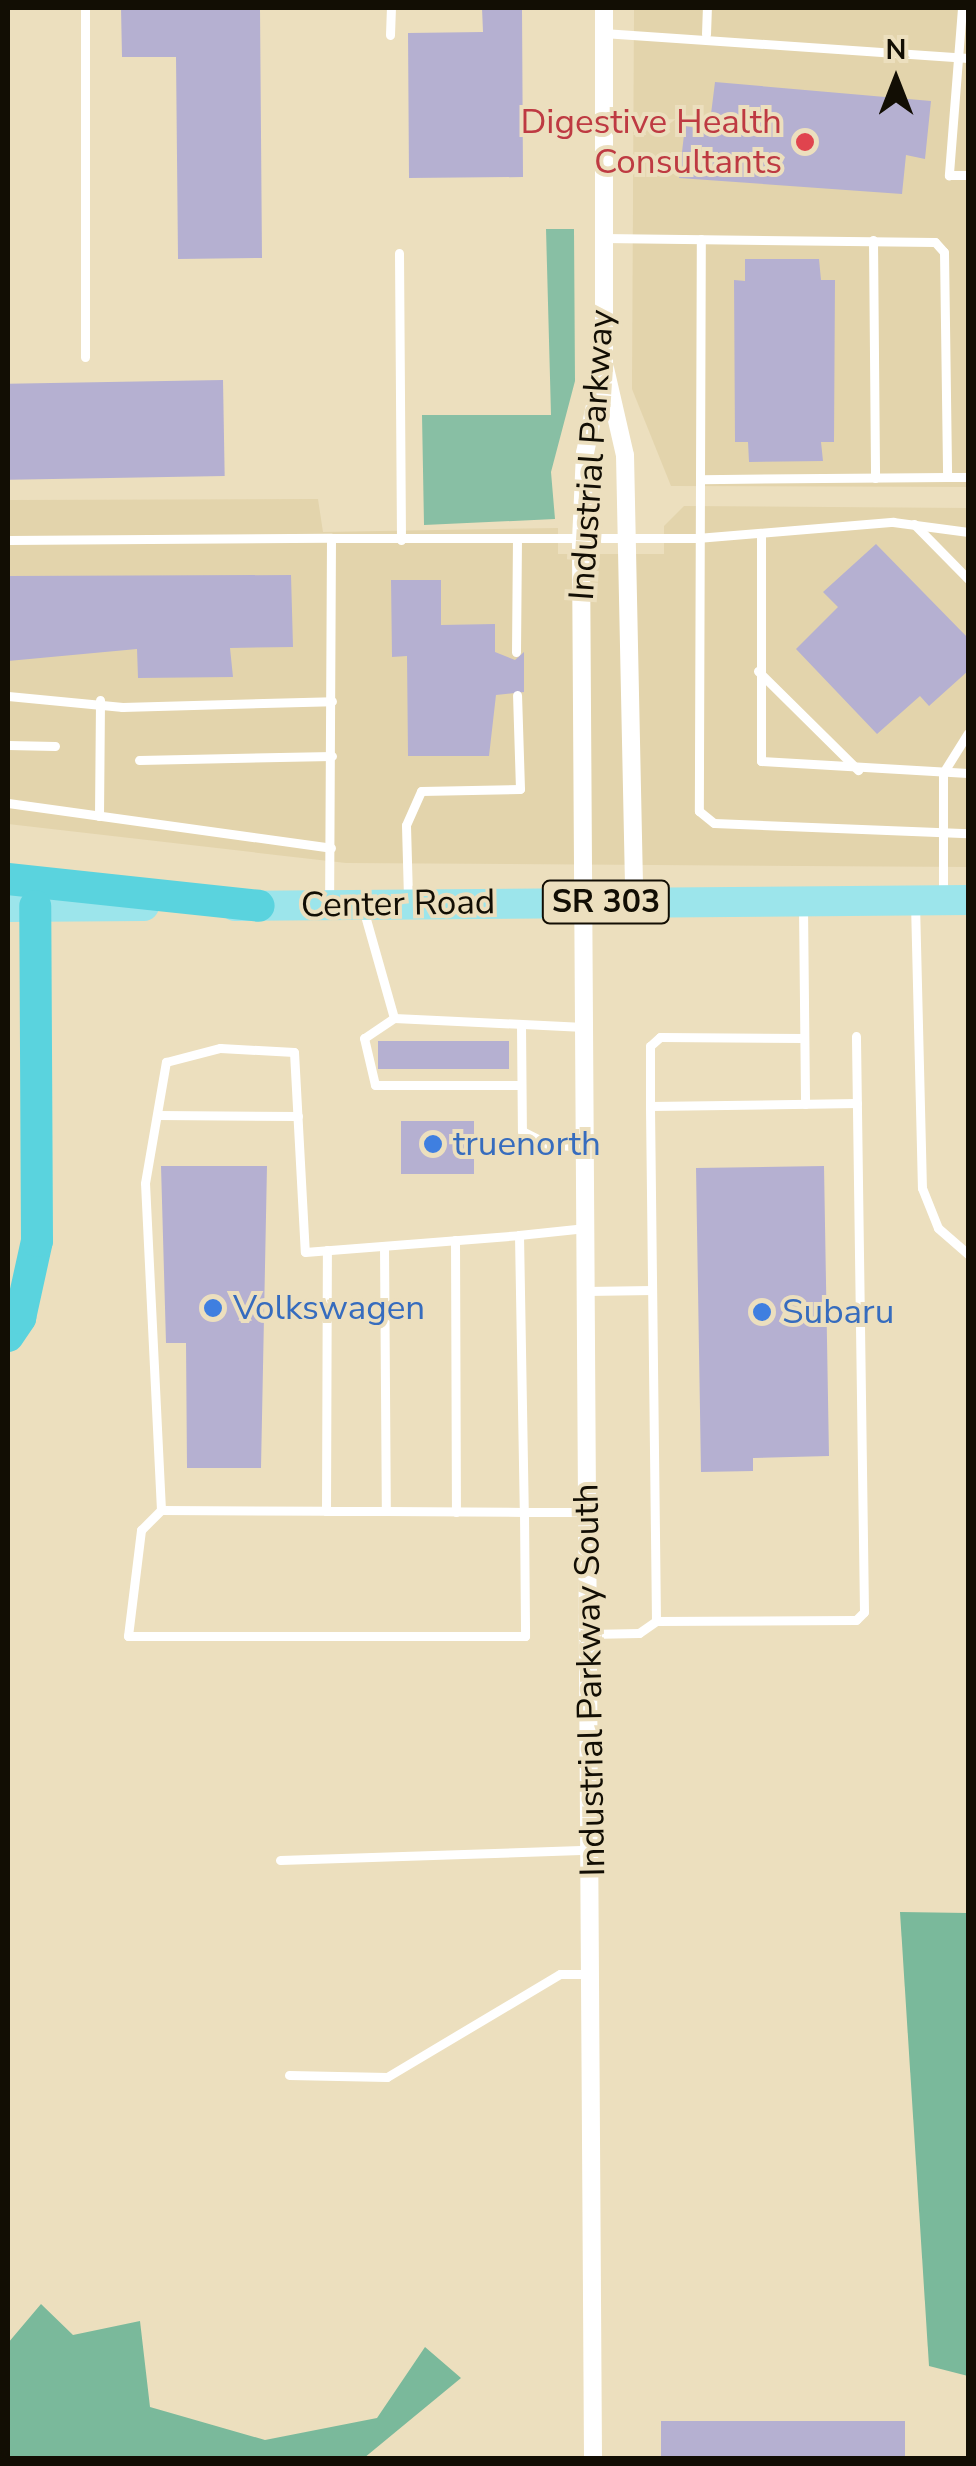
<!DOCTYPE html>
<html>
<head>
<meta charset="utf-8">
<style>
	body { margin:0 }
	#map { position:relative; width:976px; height:2466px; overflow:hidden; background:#ecdfbe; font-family:"Nunito Sans",sans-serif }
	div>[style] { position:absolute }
	.built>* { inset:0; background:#e3d4ac }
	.green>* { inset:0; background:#88bfa4 }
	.forest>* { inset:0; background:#7ab99b }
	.building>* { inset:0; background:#b5b0d1; transform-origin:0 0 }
	.lane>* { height:9px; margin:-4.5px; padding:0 4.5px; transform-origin:4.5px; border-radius:4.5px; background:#fff }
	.street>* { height:18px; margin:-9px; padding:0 9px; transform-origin:9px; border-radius:9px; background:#fff }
	.primary>* { height:30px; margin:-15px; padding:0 15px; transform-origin:15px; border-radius:15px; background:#9ce5eb }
	.highway>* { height:32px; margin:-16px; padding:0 16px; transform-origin:16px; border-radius:16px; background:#5ad3de }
	.dots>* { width:28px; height:28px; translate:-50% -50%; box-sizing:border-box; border:5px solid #ecdfbe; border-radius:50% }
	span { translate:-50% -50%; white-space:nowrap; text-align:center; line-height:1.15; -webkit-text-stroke:8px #ecdfbe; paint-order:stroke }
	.shield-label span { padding:2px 8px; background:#ecdfbe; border:2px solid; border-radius:8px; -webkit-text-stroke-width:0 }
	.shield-label { font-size:32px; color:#120e04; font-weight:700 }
	.health-label { font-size:35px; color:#be3a42 }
	.right { translate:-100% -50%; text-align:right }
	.street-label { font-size:35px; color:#120e04 }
	.shop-label { font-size:35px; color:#366cbe }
	.left { translate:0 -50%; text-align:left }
	.frame { position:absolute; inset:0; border:10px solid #120e04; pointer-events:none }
	.north { position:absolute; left:846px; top:30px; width:100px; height:100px; -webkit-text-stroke:8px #ecdfbe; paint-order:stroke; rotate:0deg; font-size:28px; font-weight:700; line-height:40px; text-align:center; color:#120e04 }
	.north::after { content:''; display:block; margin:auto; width:35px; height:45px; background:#120e04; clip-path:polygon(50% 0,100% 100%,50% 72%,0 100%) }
</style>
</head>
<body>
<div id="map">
	<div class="built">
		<div style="clip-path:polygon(634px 8px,968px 8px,968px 487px,671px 486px,632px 389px)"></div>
		<div style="clip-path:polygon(318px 499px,323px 532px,558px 528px,558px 554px,664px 554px,664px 526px,684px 506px,968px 508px,968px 867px,346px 863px,8px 824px,8px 500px)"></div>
	</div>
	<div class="green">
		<div style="clip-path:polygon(546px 229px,574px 229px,575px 381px,551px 472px,555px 519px,424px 525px,422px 415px,551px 415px)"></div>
	</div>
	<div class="forest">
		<div style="clip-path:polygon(900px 1912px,968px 1913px,968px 2376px,929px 2366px)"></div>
		<div style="clip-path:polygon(41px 2304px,73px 2335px,140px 2321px,150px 2407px,265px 2440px,377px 2418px,425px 2347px,461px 2378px,364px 2458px,8px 2458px,8px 2343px)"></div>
	</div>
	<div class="building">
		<div style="clip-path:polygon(121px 8px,260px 8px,262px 258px,178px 259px,176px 57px,122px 57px)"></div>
		<div style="clip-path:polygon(482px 8px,522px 8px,523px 177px,409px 178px,408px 33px,483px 32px)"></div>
		<div style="clip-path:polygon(715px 82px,931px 101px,925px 159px,906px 155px,902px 194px,679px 178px,685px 126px,709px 130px)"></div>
		<div style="clip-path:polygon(745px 259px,819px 259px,821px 280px,835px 280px,834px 442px,821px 442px,823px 461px,749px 462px,748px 442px,735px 442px,734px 280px,745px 281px)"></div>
		<div style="left:223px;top:380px;width:96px;height:215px;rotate:89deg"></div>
		<div style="clip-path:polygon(876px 544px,968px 638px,968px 671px,929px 706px,920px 696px,877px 734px,796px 649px,838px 607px,823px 592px)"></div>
		<div style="clip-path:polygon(291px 575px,293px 647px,230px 648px,233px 677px,138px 678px,137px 649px,8px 661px,8px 576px)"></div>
		<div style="clip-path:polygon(391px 580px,441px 580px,441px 625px,495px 624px,495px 652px,515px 660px,524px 652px,524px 692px,496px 695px,489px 756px,408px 756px,407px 656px,392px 657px)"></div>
		<div style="left:378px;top:1041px;width:131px;height:28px"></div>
		<div style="left:401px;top:1121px;width:73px;height:53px"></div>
		<div style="clip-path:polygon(161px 1166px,267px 1166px,261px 1468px,187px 1468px,186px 1343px,166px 1343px)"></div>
		<div style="clip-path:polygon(824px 1166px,829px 1456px,753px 1458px,753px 1471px,701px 1472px,696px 1168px)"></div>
		<div style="left:905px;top:2421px;width:37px;height:244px;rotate:90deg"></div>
	</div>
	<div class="lane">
		<div style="left:85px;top:8px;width:349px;rotate:90deg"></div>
		<div style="left:962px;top:8px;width:168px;rotate:94.5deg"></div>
		<div style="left:949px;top:175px;width:19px"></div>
		<div style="left:603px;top:33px;width:366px;rotate:3.9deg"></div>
		<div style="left:706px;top:34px;width:26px;rotate:-88deg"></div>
		<div style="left:390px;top:35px;width:27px;rotate:-88deg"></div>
		<div style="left:603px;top:238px;width:332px;rotate:0.7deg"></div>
		<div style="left:935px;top:242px;width:13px;rotate:48deg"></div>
		<div style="left:944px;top:252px;width:225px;rotate:89.2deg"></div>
		<div style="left:947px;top:477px;width:247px;rotate:179.5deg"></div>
		<div style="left:700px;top:479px;width:240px;rotate:-89.8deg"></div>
		<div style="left:873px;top:240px;width:238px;rotate:89.5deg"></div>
		<div style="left:399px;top:253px;width:287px;rotate:89.6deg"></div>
		<div style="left:947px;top:477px;width:21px"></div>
		<div style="left:700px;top:479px;width:332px;rotate:90.2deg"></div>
		<div style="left:699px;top:811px;width:19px;rotate:39deg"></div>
		<div style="left:714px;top:823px;width:254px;rotate:2.3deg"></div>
		<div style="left:914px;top:524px;width:77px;rotate:45.5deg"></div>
		<div style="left:761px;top:535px;width:226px;rotate:90deg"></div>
		<div style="left:761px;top:761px;width:207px;rotate:3.3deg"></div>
		<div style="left:331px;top:538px;width:366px"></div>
		<div style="left:697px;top:538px;width:197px;rotate:-4.7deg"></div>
		<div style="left:893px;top:522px;width:76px;rotate:7.6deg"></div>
		<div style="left:8px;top:540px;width:323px;rotate:-0.4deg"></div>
		<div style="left:331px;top:538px;width:364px;rotate:90.3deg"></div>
		<div style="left:516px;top:652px;width:111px;rotate:-89.5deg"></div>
		<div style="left:758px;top:671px;width:141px;rotate:44.7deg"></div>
		<div style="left:8px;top:696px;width:115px;rotate:5.5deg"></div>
		<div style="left:122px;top:707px;width:210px;rotate:-1.6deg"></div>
		<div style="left:8px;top:745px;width:47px;rotate:1.2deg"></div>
		<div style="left:139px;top:760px;width:193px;rotate:-1.2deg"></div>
		<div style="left:8px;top:803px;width:326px;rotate:7.9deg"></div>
		<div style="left:99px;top:816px;width:116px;rotate:-89.5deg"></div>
		<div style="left:943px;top:892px;width:119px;rotate:-90deg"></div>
		<div style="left:943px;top:773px;width:47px;rotate:-58deg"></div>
		<div style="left:408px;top:897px;width:72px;rotate:-91.6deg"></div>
		<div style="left:406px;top:825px;width:37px;rotate:-66deg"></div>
		<div style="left:421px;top:791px;width:99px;rotate:-1.2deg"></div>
		<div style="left:520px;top:789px;width:94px;rotate:-91.8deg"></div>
		<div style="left:915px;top:903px;width:285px;rotate:88.6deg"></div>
		<div style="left:922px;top:1188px;width:43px;rotate:68.2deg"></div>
		<div style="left:938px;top:1228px;width:40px;rotate:41deg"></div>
		<div style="left:803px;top:907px;width:197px;rotate:89.4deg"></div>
		<div style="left:364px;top:912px;width:110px;rotate:74.2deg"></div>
		<div style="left:394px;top:1018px;width:190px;rotate:2.7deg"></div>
		<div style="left:394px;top:1018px;width:36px;rotate:146deg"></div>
		<div style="left:364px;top:1038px;width:48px;rotate:76.8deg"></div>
		<div style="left:375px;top:1085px;width:145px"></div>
		<div style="left:521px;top:1025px;width:106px;rotate:89.5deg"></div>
		<div style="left:522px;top:1131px;width:30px;rotate:27deg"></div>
		<div style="left:549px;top:1145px;width:35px;rotate:2deg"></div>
		<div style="left:650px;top:1106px;width:60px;rotate:-90deg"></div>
		<div style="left:650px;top:1046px;width:13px;rotate:-42deg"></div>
		<div style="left:660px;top:1037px;width:144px;rotate:0.4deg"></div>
		<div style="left:157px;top:1115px;width:141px;rotate:0.4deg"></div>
		<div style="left:519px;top:1235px;width:67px;rotate:-6deg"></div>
		<div style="left:455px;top:1240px;width:272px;rotate:89.8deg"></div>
		<div style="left:384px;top:1246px;width:265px;rotate:89.6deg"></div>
		<div style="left:586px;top:1291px;width:66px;rotate:-0.9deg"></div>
		<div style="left:161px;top:1510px;width:327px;rotate:-92.8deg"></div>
		<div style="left:145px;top:1183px;width:123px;rotate:-80.2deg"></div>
		<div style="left:166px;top:1062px;width:56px;rotate:-14.5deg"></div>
		<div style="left:220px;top:1048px;width:74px;rotate:3.1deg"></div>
		<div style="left:294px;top:1052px;width:200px;rotate:86.9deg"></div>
		<div style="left:305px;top:1252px;width:215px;rotate:-4.5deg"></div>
		<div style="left:519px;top:1235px;width:277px;rotate:89deg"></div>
		<div style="left:524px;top:1512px;width:124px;rotate:89.5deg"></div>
		<div style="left:525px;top:1636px;width:397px;rotate:180deg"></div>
		<div style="left:128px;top:1636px;width:107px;rotate:-83deg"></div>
		<div style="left:141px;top:1530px;width:28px;rotate:-45deg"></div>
		<div style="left:161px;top:1510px;width:165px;rotate:0.3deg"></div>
		<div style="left:326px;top:1511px;width:60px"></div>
		<div style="left:386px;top:1511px;width:138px;rotate:0.4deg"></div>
		<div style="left:524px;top:1512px;width:64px"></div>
		<div style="left:326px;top:1511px;width:261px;rotate:-89.8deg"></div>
		<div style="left:656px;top:1621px;width:515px;rotate:-90.67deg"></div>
		<div style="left:650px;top:1106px;width:207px;rotate:-0.8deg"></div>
		<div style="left:589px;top:1634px;width:50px;rotate:-1.1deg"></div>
		<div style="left:639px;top:1633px;width:21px;rotate:-35deg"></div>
		<div style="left:656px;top:1621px;width:200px;rotate:-0.3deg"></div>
		<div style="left:856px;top:1620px;width:11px;rotate:-45deg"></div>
		<div style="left:864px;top:1612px;width:576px;rotate:-90.8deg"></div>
		<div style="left:280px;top:1860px;width:308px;rotate:-1.9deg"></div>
		<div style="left:289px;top:2075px;width:98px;rotate:1.2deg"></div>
		<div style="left:387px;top:2077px;width:201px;rotate:-30.8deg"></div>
		<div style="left:560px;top:1974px;width:29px"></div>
	</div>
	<div class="street">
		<div style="left:605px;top:368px;width:89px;rotate:77.1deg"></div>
		<div style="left:625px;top:455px;width:447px;rotate:88.8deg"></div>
		<div style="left:593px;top:2458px;width:1917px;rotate:-90.36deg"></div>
		<div style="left:581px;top:541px;width:88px;rotate:-87.4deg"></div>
		<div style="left:585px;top:453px;width:92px;rotate:-78.1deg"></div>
		<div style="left:604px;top:363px;width:355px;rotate:-90deg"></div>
	</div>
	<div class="primary">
		<div style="left:235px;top:906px;width:733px;rotate:-0.47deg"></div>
		<div style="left:8px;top:907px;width:136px;rotate:-0.4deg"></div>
	</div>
	<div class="highway">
		<div style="left:8px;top:879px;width:252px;rotate:6.1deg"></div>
		<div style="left:8px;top:1336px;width:22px;rotate:-56deg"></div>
		<div style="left:20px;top:1318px;width:79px;rotate:-77.6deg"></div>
		<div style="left:37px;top:1241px;width:335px;rotate:-90.3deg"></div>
	</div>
	<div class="dots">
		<div style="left:805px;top:142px;background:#e0444e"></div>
		<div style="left:433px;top:1144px;background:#3f7fe0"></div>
		<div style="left:213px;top:1308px;background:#3f7fe0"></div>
		<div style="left:762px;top:1312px;background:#3f7fe0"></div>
	</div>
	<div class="shield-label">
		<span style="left:606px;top:902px">SR 303</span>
	</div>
	<div class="health-label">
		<span class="right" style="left:782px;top:142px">Digestive Health<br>Consultants</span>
	</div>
	<div class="street-label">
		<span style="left:592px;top:455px;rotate:-86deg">Industrial Parkway</span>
		<span style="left:398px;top:904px;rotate:-1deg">Center Road</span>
		<span style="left:590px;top:1680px;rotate:-91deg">Industrial Parkway South</span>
	</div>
	<div class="shop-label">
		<span class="left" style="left:453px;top:1144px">truenorth</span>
		<span class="left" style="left:233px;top:1308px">Volkswagen</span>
		<span class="left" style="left:782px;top:1312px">Subaru</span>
	</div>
	<div class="frame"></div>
	<div class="north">N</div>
</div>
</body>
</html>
